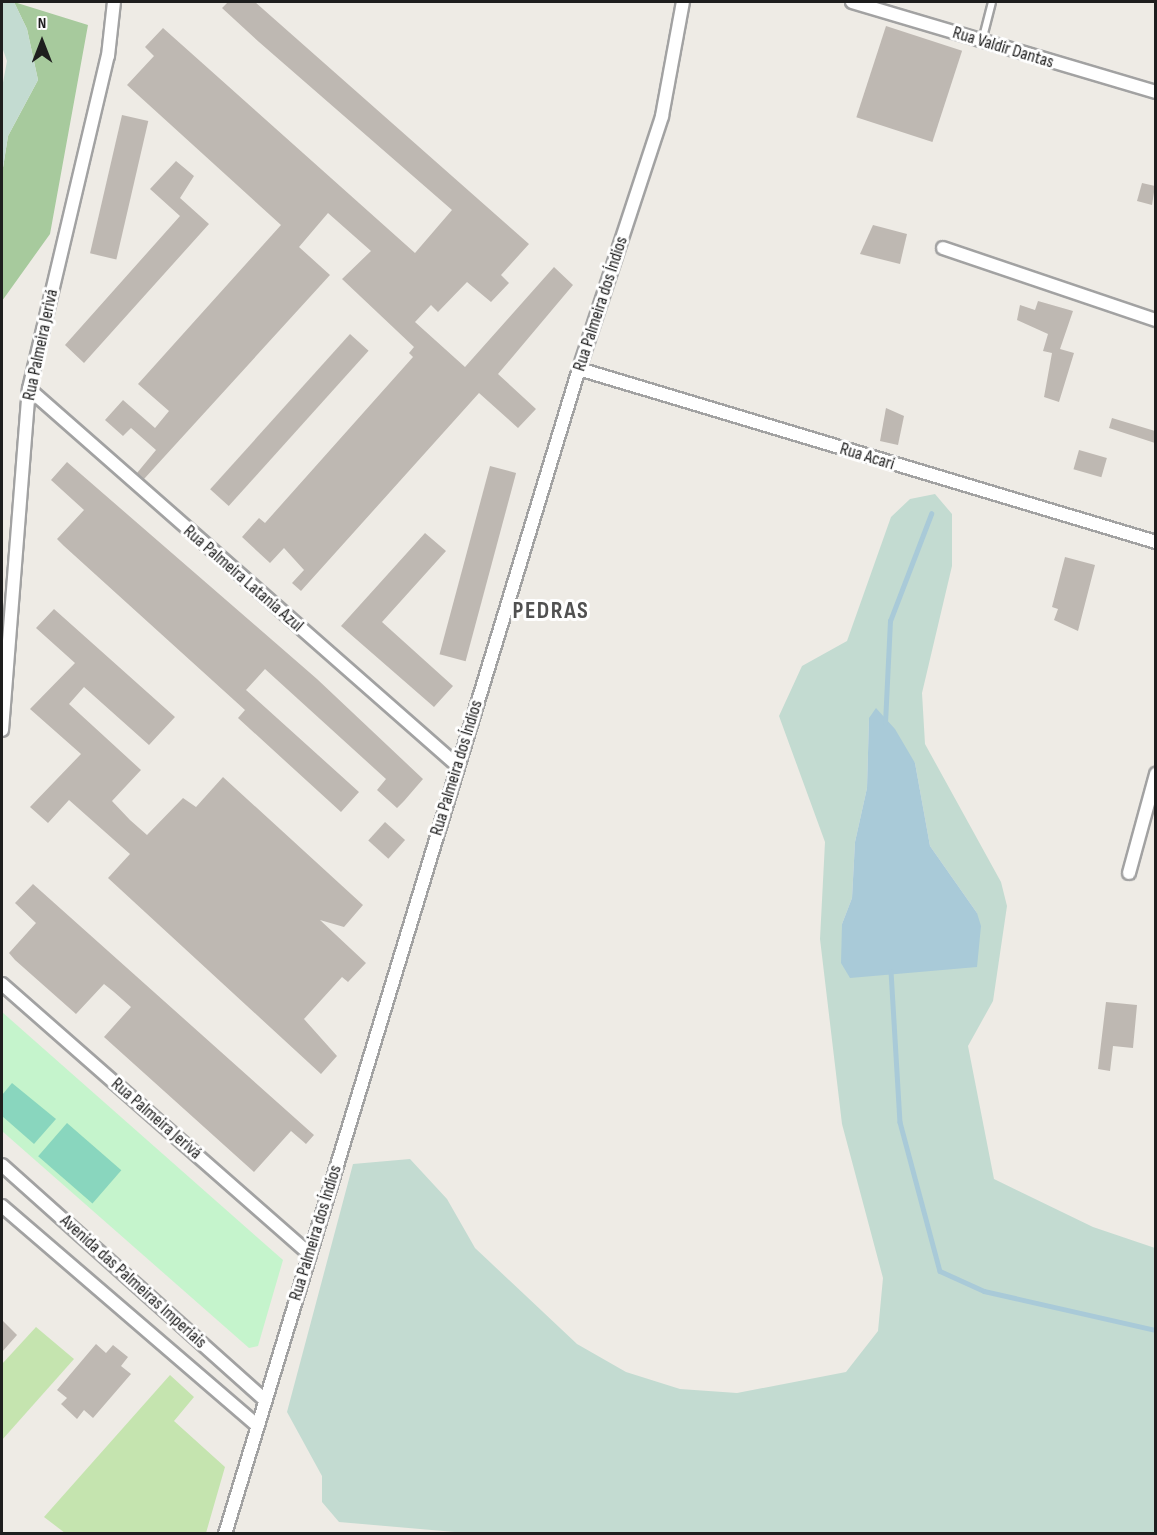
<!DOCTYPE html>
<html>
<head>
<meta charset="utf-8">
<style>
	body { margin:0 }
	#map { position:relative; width:1157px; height:1535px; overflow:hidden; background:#eeebe5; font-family:"Sofia Sans Condensed",sans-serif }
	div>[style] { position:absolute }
	.grass>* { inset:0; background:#c5e4af }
	.forest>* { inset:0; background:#a7ca9d }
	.wetland>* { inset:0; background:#c3dbd1 }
	.park>* { inset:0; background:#c5f4cc }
	.pitch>* { inset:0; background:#89d6be; transform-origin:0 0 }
	.water>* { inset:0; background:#a9cad8 }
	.stream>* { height:4.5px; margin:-2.25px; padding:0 2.25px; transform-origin:2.25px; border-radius:2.25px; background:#a9cad8 }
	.building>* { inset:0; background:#beb8b2; transform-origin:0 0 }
	.roads { filter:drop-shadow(2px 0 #a2a2a2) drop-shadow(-2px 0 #a2a2a2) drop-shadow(0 2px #a2a2a2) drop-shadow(0 -2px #a2a2a2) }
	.lane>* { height:6px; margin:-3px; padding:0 3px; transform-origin:3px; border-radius:3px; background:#fff }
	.street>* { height:12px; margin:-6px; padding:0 6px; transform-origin:6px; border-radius:6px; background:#fff }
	span { translate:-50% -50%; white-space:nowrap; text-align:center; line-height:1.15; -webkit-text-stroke:6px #fff; paint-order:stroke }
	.street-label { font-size:18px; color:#1e1e1e }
	.district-label { font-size:24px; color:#515151; font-weight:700; letter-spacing:1.5px }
	.frame { position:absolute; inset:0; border:3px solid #1e1e1e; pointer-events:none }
	.north { position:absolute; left:12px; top:12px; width:60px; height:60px; -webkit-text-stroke:4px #fff; paint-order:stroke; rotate:0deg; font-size:16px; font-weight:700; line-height:24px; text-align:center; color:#1e1e1e }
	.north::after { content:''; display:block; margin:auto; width:21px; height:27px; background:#1e1e1e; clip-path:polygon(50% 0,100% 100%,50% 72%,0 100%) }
</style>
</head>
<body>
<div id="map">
	<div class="grass">
		<div style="clip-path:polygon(36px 1327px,74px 1359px,2px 1440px,2px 1364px)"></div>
		<div style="clip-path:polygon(170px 1375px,194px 1397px,174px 1421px,225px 1467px,206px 1533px,65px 1533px,44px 1517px)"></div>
	</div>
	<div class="forest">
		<div style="clip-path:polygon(14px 2px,88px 25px,50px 234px,2px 301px,2px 174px,8px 136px,38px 80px,27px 29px)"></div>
	</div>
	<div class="wetland">
		<div style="clip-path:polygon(2px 2px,14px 2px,27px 29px,38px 80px,8px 136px,2px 174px,2px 88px,7px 61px,2px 47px)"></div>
		<div style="clip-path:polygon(evenodd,935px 494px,952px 514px,952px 566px,922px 693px,925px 744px,1001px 882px,1007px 906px,993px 1001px,968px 1046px,994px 1179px,1093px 1227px,1155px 1248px,1155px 1533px,478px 1534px,339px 1522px,322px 1502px,322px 1476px,287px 1412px,353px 1164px,410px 1159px,447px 1199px,475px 1248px,577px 1344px,626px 1372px,680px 1389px,737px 1393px,846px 1372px,878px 1331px,883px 1278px,842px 1124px,820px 939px,825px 842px,779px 716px,802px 666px,847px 641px,891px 517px,910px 499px,935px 494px,869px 718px,915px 763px,930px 846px,977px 913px,842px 924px,852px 898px,855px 842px,867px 788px,869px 718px)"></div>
	</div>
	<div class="park">
		<div style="clip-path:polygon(2px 1012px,283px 1260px,258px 1346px,249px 1348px,2px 1131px)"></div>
	</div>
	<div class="pitch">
		<div style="clip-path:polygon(12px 1083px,56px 1119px,34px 1144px,2px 1116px,2px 1095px)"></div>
		<div style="left:67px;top:1123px;width:72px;height:44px;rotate:41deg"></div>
	</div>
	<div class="water">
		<div style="clip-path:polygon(876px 708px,895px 729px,915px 763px,930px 846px,977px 913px,981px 926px,977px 967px,850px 978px,841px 963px,842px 924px,852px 898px,855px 842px,867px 788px,869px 718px)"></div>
	</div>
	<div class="stream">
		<div style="left:885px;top:723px;width:102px;rotate:-87.2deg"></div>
		<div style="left:890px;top:621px;width:115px;rotate:-69deg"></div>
		<div style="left:891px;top:971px;width:151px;rotate:86.6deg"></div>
		<div style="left:900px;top:1122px;width:154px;rotate:75deg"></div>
		<div style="left:940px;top:1271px;width:48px;rotate:24.4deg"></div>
		<div style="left:984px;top:1291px;width:176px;rotate:12.8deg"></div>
	</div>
	<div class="building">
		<div style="clip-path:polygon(228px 2px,255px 2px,529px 244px,501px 275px,509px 283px,491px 302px,467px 282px,438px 312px,431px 305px,415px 322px,465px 367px,554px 267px,573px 285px,498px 374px,536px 409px,518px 428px,479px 393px,301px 591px,292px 583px,304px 570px,284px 548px,270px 563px,242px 537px,259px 518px,265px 523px,413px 357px,409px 353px,414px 347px,342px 279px,371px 251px,328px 213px,299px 247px,330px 275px,144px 479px,137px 473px,156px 450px,131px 428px,123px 436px,105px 420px,123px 400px,155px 428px,169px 411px,138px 384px,281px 225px,127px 85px,154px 56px,145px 47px,163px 28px,415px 253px,452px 210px,259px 42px,222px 8px)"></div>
		<div style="left:886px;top:26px;width:80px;height:96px;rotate:18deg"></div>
		<div style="left:122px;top:115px;width:27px;height:142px;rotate:13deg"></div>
		<div style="clip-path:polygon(176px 161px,194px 176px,180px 198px,209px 224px,84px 363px,65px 345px,180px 216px,150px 189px)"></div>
		<div style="clip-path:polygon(1142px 183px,1155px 186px,1152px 205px,1137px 201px)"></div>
		<div style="clip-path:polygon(873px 225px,907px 234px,900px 264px,860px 254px)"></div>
		<div style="clip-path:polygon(1038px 301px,1073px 311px,1060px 349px,1074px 353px,1059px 402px,1044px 397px,1052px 353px,1043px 351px,1048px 334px,1017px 320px,1020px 305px,1035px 310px)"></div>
		<div style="left:350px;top:334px;width:25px;height:209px;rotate:42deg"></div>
		<div style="clip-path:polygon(886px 408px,904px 416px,898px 445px,880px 441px)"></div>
		<div style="clip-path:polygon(1112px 418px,1155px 431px,1155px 443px,1109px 428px)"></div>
		<div style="left:1079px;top:450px;width:29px;height:20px;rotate:16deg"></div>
		<div style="clip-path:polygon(67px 462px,317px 679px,423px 779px,404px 801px,397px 808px,377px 790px,386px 779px,265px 669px,246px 690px,359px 792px,341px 812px,238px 718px,245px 710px,64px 546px,57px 539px,84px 510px,51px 480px)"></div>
		<div style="left:490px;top:466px;width:27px;height:195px;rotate:15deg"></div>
		<div style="clip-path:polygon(425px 533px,446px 551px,382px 622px,453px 686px,434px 707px,341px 626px)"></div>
		<div style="clip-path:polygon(1065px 557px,1095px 565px,1078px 631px,1054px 620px,1058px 609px,1052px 607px)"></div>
		<div style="clip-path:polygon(54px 609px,175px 717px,149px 745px,84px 687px,69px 704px,141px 770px,112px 801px,130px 820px,147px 835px,183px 798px,196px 807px,223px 777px,363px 905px,344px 927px,320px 920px,366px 963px,348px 982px,342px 977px,304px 1019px,337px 1056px,321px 1074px,108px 878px,130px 854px,113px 839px,69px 800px,48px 823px,30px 807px,81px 754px,30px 709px,75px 663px,36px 628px)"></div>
		<div style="left:385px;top:822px;width:27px;height:25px;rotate:42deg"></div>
		<div style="clip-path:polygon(33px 884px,314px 1135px,306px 1144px,291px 1131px,254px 1172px,104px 1037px,131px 1007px,114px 992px,104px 984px,76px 1014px,15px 960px,9px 953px,36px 923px,15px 903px)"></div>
		<div style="clip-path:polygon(1106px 1002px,1137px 1005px,1133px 1048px,1113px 1046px,1110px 1071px,1098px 1069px)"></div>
		<div style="clip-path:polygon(2px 1320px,17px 1335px,2px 1352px)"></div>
		<div style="clip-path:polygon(96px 1344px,106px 1353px,113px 1345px,128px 1357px,121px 1366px,131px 1374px,93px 1418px,84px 1410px,77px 1419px,61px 1404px,67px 1398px,57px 1390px)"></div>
	</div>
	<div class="roads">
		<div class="lane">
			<div style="left:982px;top:41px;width:40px;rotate:-75.6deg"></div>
		</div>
		<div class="street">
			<div style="left:852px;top:2px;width:317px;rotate:16.5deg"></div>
			<div style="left:943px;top:248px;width:225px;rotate:18.7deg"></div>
			<div style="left:579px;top:369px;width:602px;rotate:16.69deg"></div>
			<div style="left:29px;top:389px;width:571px;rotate:41.31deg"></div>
			<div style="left:2px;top:730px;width:342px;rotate:-85.5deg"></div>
			<div style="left:29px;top:389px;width:342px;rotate:-76.7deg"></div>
			<div style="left:108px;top:56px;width:54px;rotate:-83.7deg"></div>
			<div style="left:1129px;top:873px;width:103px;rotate:-74.7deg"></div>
			<div style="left:2px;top:984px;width:410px;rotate:41.3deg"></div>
			<div style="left:2px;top:1165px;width:353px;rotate:41.8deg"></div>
			<div style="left:2px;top:1206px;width:336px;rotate:40.7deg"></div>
			<div style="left:225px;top:1534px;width:1218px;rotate:-73.1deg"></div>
			<div style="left:579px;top:369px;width:266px;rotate:-71.8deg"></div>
			<div style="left:662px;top:116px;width:116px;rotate:-79.6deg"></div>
		</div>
	</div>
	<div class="street-label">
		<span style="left:1003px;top:48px;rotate:17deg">Rua Valdir Dantas</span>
		<span style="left:601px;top:304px;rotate:-72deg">Rua Palmeira dos Índios</span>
		<span style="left:41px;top:345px;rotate:-78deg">Rua Palmeira Jerivá</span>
		<span style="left:867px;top:457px;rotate:17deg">Rua Acari</span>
		<span style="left:243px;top:579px;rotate:41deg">Rua Palmeira Latania Azul</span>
		<span style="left:457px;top:768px;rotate:-73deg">Rua Palmeira dos Índios</span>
		<span style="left:156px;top:1119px;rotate:41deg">Rua Palmeira Jerivá</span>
		<span style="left:316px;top:1233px;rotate:-73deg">Rua Palmeira dos Índios</span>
		<span style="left:133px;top:1282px;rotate:42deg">Avenida das Palmeiras Imperiais</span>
	</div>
	<div class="district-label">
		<span style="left:551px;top:611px">PEDRAS</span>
	</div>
	<div class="frame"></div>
	<div class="north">N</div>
</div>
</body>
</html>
